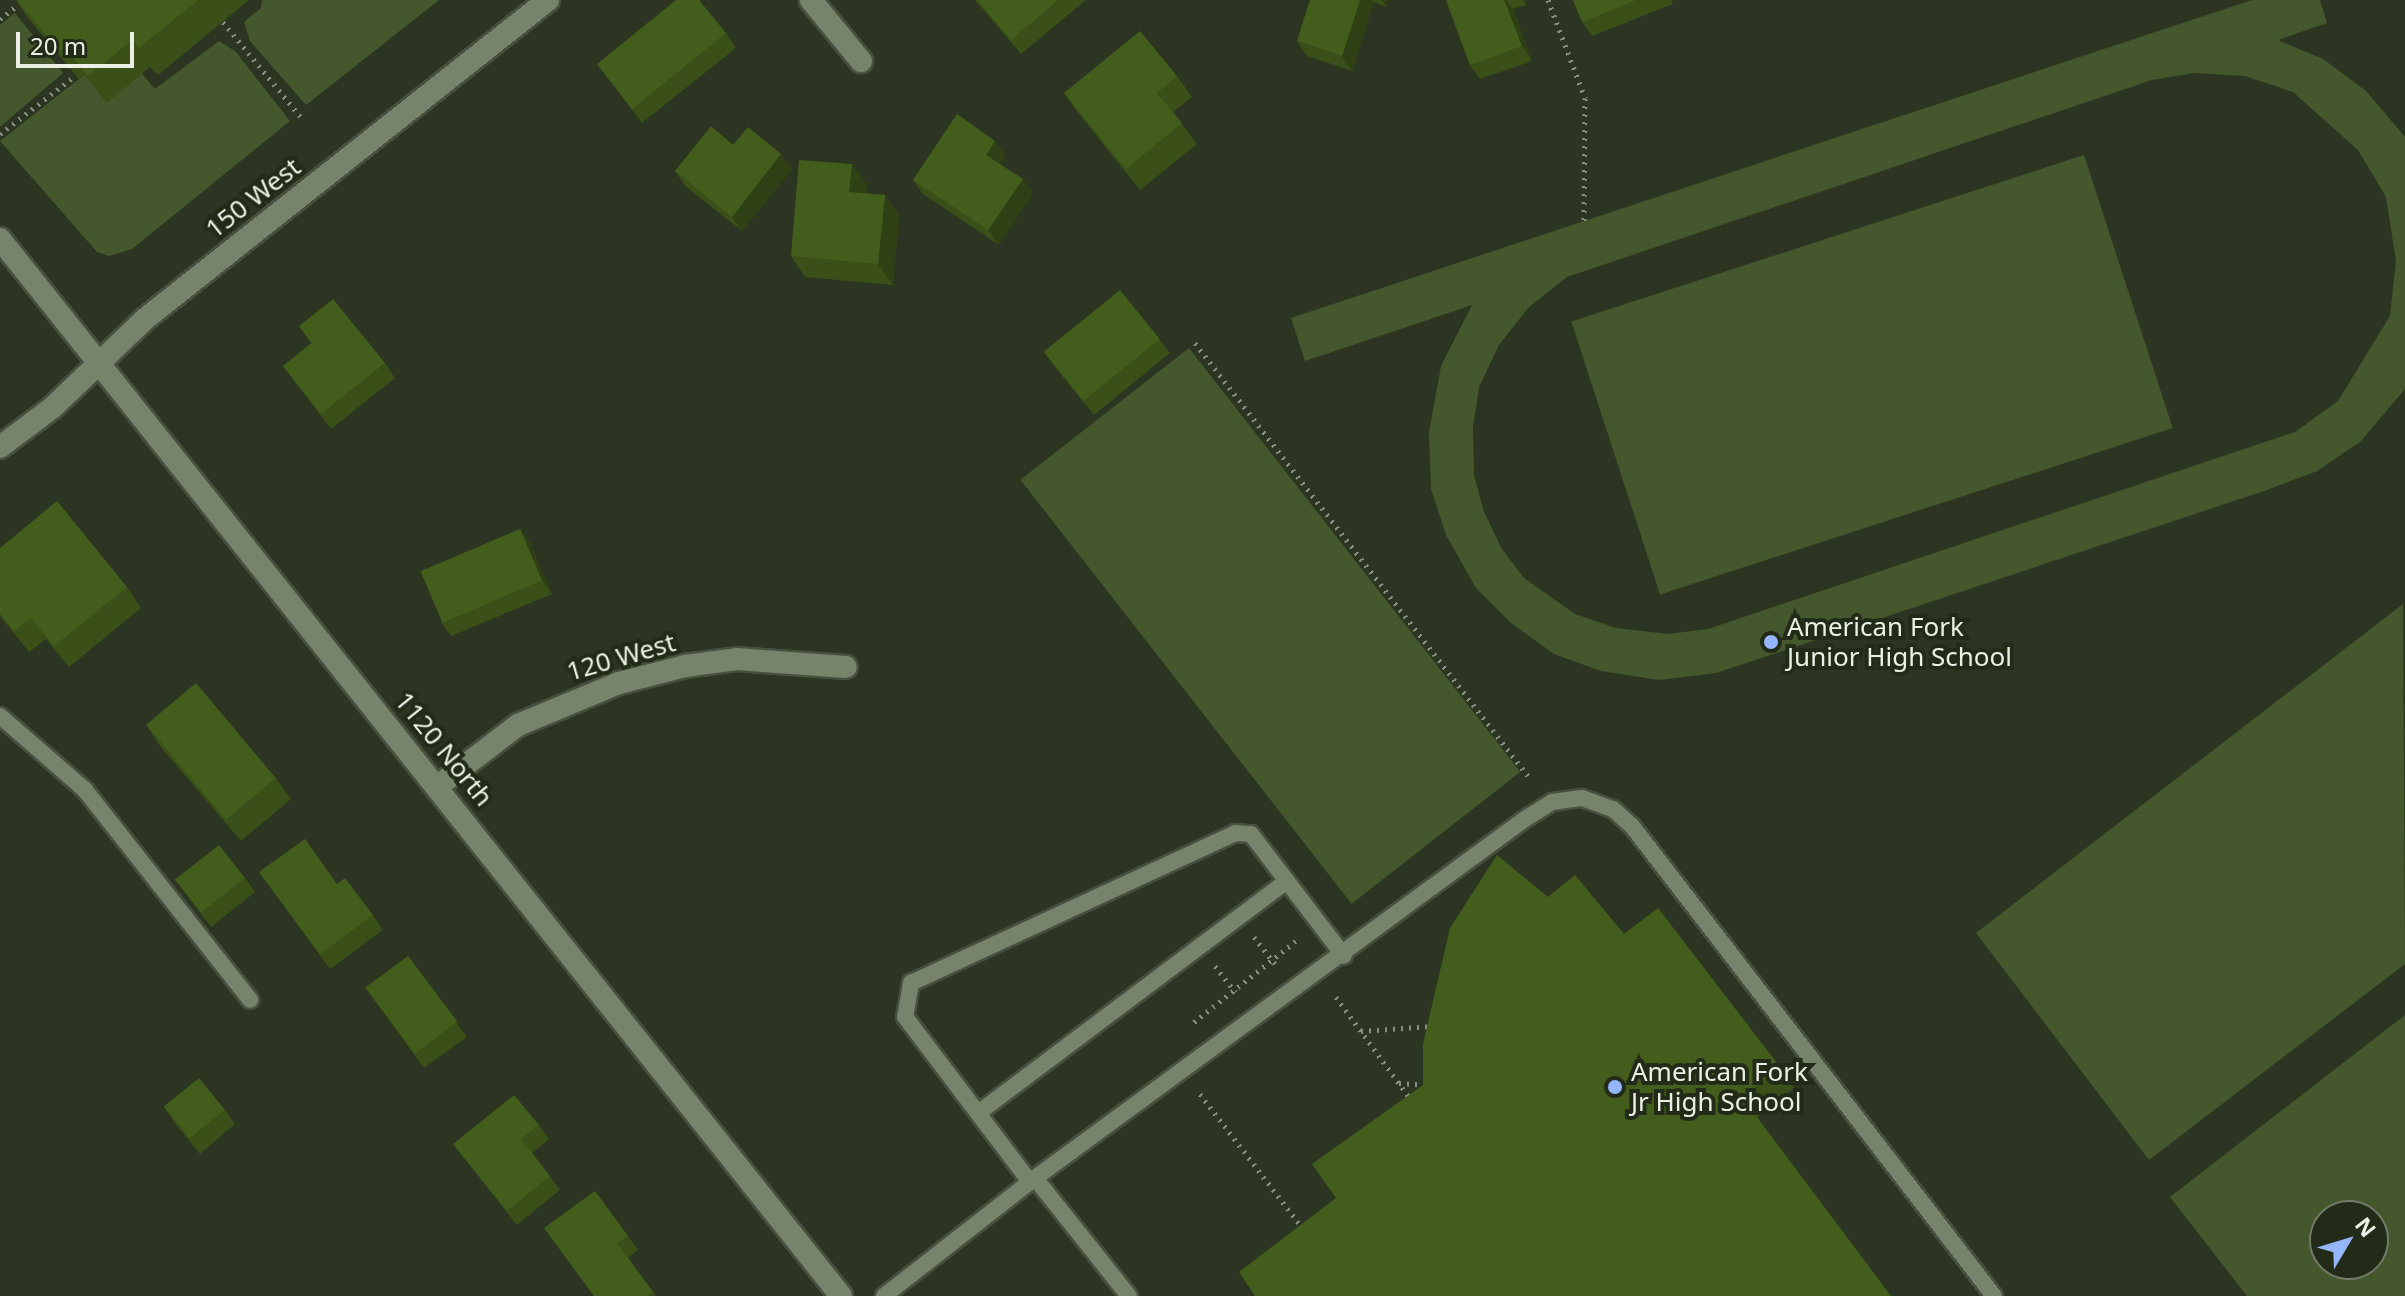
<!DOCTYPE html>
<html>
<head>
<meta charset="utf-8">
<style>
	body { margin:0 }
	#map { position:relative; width:2405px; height:1296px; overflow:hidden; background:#2c3521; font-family:"Noto Sans",sans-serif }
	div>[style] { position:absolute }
	.green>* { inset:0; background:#45582d; transform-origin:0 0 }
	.path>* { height:5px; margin-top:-2.5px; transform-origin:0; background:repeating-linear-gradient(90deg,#878f7f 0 2px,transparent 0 8px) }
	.roads { filter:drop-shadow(2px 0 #47503e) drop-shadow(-2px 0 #47503e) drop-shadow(0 2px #47503e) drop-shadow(0 -2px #47503e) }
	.service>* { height:16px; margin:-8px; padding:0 8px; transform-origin:8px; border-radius:8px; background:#78836b }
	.minor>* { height:22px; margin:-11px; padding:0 11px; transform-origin:11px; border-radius:11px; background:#78836b }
	.tertiary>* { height:22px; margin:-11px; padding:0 11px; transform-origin:11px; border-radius:11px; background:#78836b }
	.wall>* { inset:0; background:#3a5018; transform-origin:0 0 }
	.shaded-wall>* { inset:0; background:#2f4114 }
	.building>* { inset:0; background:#435d1c; transform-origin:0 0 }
	.dots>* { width:22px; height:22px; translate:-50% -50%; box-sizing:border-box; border:4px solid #222b17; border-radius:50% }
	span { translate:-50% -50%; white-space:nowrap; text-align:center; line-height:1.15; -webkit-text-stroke:8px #222b17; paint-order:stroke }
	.street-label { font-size:26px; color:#eaf1e4 }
	.poi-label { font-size:26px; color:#eaf1e4 }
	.left { translate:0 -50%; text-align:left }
	.north { position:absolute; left:2309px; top:1200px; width:80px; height:80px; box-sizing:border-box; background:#222b17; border:2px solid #727a69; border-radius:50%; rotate:52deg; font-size:22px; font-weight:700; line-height:32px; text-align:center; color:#eaf1e4 }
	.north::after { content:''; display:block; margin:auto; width:28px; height:36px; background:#95b6fd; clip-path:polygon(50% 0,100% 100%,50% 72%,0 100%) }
	.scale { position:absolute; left:16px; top:32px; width:118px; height:36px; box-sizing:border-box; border:4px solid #eaf1e4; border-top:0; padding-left:10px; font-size:24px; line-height:28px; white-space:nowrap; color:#eaf1e4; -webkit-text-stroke:6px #222b17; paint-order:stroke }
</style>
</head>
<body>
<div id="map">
	<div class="green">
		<div style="clip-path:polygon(262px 0,439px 0,306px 105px,250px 41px,244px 22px,261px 8px)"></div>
		<div style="clip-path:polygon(evenodd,2252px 0,2320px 0,2327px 23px,2278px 40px,2323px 59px,2366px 91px,2405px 137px,2405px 389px,2360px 442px,2317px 471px,2267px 490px,1716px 673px,1659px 680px,1601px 671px,1554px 654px,1511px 623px,1476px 588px,1446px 535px,1431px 489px,1429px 432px,1441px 366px,1472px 305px,1305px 361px,1291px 318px,2252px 0,2194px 73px,2245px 76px,2293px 92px,2358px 150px,2386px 197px,2396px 261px,2390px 316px,2338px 401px,2295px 432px,1708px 629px,1668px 634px,1616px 628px,1575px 614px,1524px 578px,1502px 549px,1484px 512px,1474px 475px,1473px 427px,1479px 387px,1499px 345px,1529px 307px,1567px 277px,2152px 80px,2194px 73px)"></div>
		<div style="clip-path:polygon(15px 13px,63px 73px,0 127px,0 25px)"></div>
		<div style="clip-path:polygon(219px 41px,235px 51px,290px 121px,132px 249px,109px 256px,97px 252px,0 141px,84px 75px,142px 74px,155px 89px)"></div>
		<div style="left:2084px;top:155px;width:287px;height:539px;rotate:72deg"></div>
		<div style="left:1189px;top:348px;width:538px;height:214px;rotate:52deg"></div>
		<div style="clip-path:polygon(2403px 604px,2405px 964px,2149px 1160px,1976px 933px)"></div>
		<div style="clip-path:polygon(evenodd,2405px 1015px,2405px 1296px,2247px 1296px,2170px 1197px,2405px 1015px,2325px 1216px,2373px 1216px,2373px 1264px,2325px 1264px,2325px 1216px)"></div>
	</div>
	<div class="path">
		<div style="left:1548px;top:0;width:105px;rotate:69.3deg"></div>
		<div style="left:1585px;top:98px;width:124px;rotate:90.5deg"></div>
		<div style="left:0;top:19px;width:31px;rotate:-38deg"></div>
		<div style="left:223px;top:22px;width:122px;rotate:50.7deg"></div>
		<div style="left:0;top:134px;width:96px;rotate:-37.8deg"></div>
		<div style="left:1195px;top:343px;width:546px;rotate:52.44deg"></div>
		<div style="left:1254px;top:937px;width:34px;rotate:52deg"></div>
		<div style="left:1215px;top:966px;width:33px;rotate:52deg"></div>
		<div style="left:1336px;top:997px;width:127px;rotate:53.9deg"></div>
		<div style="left:1194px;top:1022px;width:130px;rotate:-38.5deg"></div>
		<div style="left:1361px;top:1031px;width:72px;rotate:-4deg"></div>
		<div style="left:1399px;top:1083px;width:30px;rotate:4deg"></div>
		<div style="left:1200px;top:1094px;width:171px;rotate:52.6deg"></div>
	</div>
	<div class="roads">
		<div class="service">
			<div style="left:0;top:716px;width:113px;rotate:41deg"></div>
			<div style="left:85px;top:790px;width:267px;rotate:51.8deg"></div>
			<div style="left:978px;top:1113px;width:386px;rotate:-36.9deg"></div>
			<div style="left:1035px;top:1178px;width:151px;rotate:51.5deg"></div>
			<div style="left:1030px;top:1182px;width:207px;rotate:-127.1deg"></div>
			<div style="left:905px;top:1017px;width:35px;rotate:-80deg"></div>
			<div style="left:911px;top:983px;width:357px;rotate:-24.8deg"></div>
			<div style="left:1235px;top:833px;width:16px;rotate:4deg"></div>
			<div style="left:1251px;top:834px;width:153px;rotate:52.7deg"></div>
			<div style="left:884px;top:1296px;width:192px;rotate:-38deg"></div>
			<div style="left:1035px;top:1178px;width:607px;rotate:-36.23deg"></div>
			<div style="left:1525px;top:819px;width:32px;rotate:-32deg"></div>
			<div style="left:1552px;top:802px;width:30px;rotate:-8deg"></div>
			<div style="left:1582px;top:798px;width:33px;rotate:20deg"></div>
			<div style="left:1613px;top:809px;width:25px;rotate:42deg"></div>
			<div style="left:1632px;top:826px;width:593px;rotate:52.4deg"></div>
		</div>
		<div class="minor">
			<div style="left:811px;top:0;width:79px;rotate:50.7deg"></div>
			<div style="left:438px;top:786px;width:101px;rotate:-37.3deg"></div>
			<div style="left:518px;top:725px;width:109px;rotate:-22.6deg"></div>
			<div style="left:619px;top:683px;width:68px;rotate:-14.4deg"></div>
			<div style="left:685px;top:666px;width:52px;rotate:-7.7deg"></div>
			<div style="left:737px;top:659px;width:109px;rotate:4.2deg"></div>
		</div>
		<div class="tertiary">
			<div style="left:0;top:239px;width:1351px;rotate:51.49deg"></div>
			<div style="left:0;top:447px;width:65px;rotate:-36.9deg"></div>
			<div style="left:52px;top:408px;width:129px;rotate:-43.7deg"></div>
			<div style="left:145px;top:319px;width:514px;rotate:-38.36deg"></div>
		</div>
	</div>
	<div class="wall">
		<div style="clip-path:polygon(16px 0,249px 0,158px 75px,150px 67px,107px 103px,84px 75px,79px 79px,28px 18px)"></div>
		<div style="clip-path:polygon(975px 0,1086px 0,1021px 54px)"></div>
		<div style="clip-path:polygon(1310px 0,1388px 0,1386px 7px,1374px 2px,1352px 71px,1307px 56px,1297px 41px)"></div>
		<div style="clip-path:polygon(1446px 0,1524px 0,1526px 5px,1513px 9px,1532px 61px,1480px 79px,1470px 65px)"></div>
		<div style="clip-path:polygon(1573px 0,1672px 0,1673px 4px,1592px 36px,1582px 22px)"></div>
		<div style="clip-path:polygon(726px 33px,736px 48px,642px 123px,597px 64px)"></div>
		<div style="clip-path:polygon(1177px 76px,1192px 97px,1173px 112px,1197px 144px,1140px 190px,1079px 114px,1064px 93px)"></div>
		<div style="clip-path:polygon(995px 141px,1005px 155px,1000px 164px,1033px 193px,999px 245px,923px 194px,913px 180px)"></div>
		<div style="clip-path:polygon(733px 145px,792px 169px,742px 231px,685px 186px,675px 171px)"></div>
		<div style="clip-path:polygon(852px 164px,867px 185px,866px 193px,885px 195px,899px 216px,893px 285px,805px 277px,791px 256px)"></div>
		<div style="clip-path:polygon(299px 326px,385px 363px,395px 378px,331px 429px,283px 366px,311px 343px)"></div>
		<div style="clip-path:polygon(1159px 339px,1170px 353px,1094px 415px,1054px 366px,1044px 352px)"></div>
		<div style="clip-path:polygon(520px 529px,530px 543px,552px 594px,451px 636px,441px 622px)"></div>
		<div style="clip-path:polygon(0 548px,127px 587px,141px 608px,69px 667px,46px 639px,29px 652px,0 616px)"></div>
		<div style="clip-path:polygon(146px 725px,276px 778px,291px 799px,241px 841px,160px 746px)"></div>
		<div style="clip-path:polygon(259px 872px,337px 884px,373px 915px,383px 930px,330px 969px)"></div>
		<div style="clip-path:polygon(245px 878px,255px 892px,211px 927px,175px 879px)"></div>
		<div style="clip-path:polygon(1548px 897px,1624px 934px,1780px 1067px,1794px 1088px,1758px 1117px,1336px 1198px,1423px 1085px)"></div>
		<div style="left:408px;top:956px;width:100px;height:53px;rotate:54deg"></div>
		<div style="clip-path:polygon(164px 1107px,225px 1110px,235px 1124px,200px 1154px,174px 1122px)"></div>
		<div style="clip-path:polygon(539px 1125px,549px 1139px,532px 1153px,560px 1190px,517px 1225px,453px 1144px)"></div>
		<div style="clip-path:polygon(595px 1191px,638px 1250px,628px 1258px,656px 1296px,594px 1296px)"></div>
	</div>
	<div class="shaded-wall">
		<div style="clip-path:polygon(1360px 0,1372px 0,1374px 2px,1352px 71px,1342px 56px)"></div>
		<div style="clip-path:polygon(1382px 0,1388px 0,1386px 7px)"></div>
		<div style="clip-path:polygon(1504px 0,1506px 0,1513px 9px,1532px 61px,1522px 46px)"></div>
		<div style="clip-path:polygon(995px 141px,1005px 155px,997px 169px,986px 155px)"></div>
		<div style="clip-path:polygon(781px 154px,792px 169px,742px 231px,732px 217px)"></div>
		<div style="clip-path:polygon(852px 164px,867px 185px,864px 213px,849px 192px)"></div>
		<div style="clip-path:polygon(1023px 179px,1033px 193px,999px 245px,988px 230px)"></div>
		<div style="clip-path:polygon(885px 195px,899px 216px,893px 285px,878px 264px)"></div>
		<div style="clip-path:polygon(520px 529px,530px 543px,552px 594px,542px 580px)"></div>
	</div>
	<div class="building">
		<div style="clip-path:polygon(17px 0,198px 0,139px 48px,132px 40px,88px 76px,65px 48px,60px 52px)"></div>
		<div style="clip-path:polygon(676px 0,699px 0,726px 33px,632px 109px,597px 64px)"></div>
		<div style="clip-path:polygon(977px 0,1058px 0,1011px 40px)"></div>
		<div style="clip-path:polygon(1310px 0,1360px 0,1342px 56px,1297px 41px)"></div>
		<div style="clip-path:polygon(1446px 0,1504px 0,1522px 46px,1470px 65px)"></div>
		<div style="clip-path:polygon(1573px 0,1636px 0,1582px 22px)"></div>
		<div style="clip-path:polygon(1140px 31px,1177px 76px,1157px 93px,1182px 123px,1126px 169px,1064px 93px)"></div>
		<div style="clip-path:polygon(957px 114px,995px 141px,986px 155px,1023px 179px,988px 230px,913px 180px)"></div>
		<div style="clip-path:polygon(711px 126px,733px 145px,748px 127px,781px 154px,732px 217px,675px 171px)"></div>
		<div style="clip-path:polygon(799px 160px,852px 164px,849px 192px,885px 195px,878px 264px,791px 256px)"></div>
		<div style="left:1120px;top:290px;width:63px;height:98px;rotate:51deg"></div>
		<div style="clip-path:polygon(333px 299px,385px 363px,321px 414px,283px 366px,312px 343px,299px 326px)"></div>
		<div style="clip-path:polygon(57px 501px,127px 587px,54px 646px,31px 618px,14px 631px,0 613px,0 548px)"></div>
		<div style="left:520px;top:529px;width:56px;height:108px;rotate:67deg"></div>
		<div style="left:196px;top:683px;width:124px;height:65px;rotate:50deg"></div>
		<div style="clip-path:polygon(305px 839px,337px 884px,345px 878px,373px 915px,320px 954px,259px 872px)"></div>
		<div style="left:219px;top:845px;width:42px;height:56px;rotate:52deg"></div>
		<div style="clip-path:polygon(1497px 855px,1548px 897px,1575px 875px,1624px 934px,1658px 908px,1780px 1067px,1742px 1097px,1891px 1296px,1255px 1296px,1239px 1272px,1336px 1198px,1312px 1164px,1423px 1085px,1423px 1044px,1450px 928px)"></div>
		<div style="left:408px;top:956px;width:82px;height:53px;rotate:53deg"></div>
		<div style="left:199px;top:1078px;width:41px;height:45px;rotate:51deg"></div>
		<div style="clip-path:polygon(514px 1095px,539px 1125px,521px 1139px,550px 1176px,507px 1211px,453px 1144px)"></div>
		<div style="clip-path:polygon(595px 1191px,628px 1236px,617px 1243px,653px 1292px,647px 1296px,594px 1296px,544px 1228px)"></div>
	</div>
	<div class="dots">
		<div style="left:1771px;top:642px;background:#95b6fd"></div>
		<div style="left:1615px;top:1087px;background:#95b6fd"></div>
	</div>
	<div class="street-label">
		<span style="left:253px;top:198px;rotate:-38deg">150 West</span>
		<span style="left:621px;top:657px;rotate:-16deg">120 West</span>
		<span style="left:444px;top:749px;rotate:51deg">1120 North</span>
	</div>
	<div class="poi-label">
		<span class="left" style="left:1787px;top:642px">American Fork<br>Junior High School</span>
		<span class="left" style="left:1631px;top:1087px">American Fork<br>Jr High School</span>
	</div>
	<div class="north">N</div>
	<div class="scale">20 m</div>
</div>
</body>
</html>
